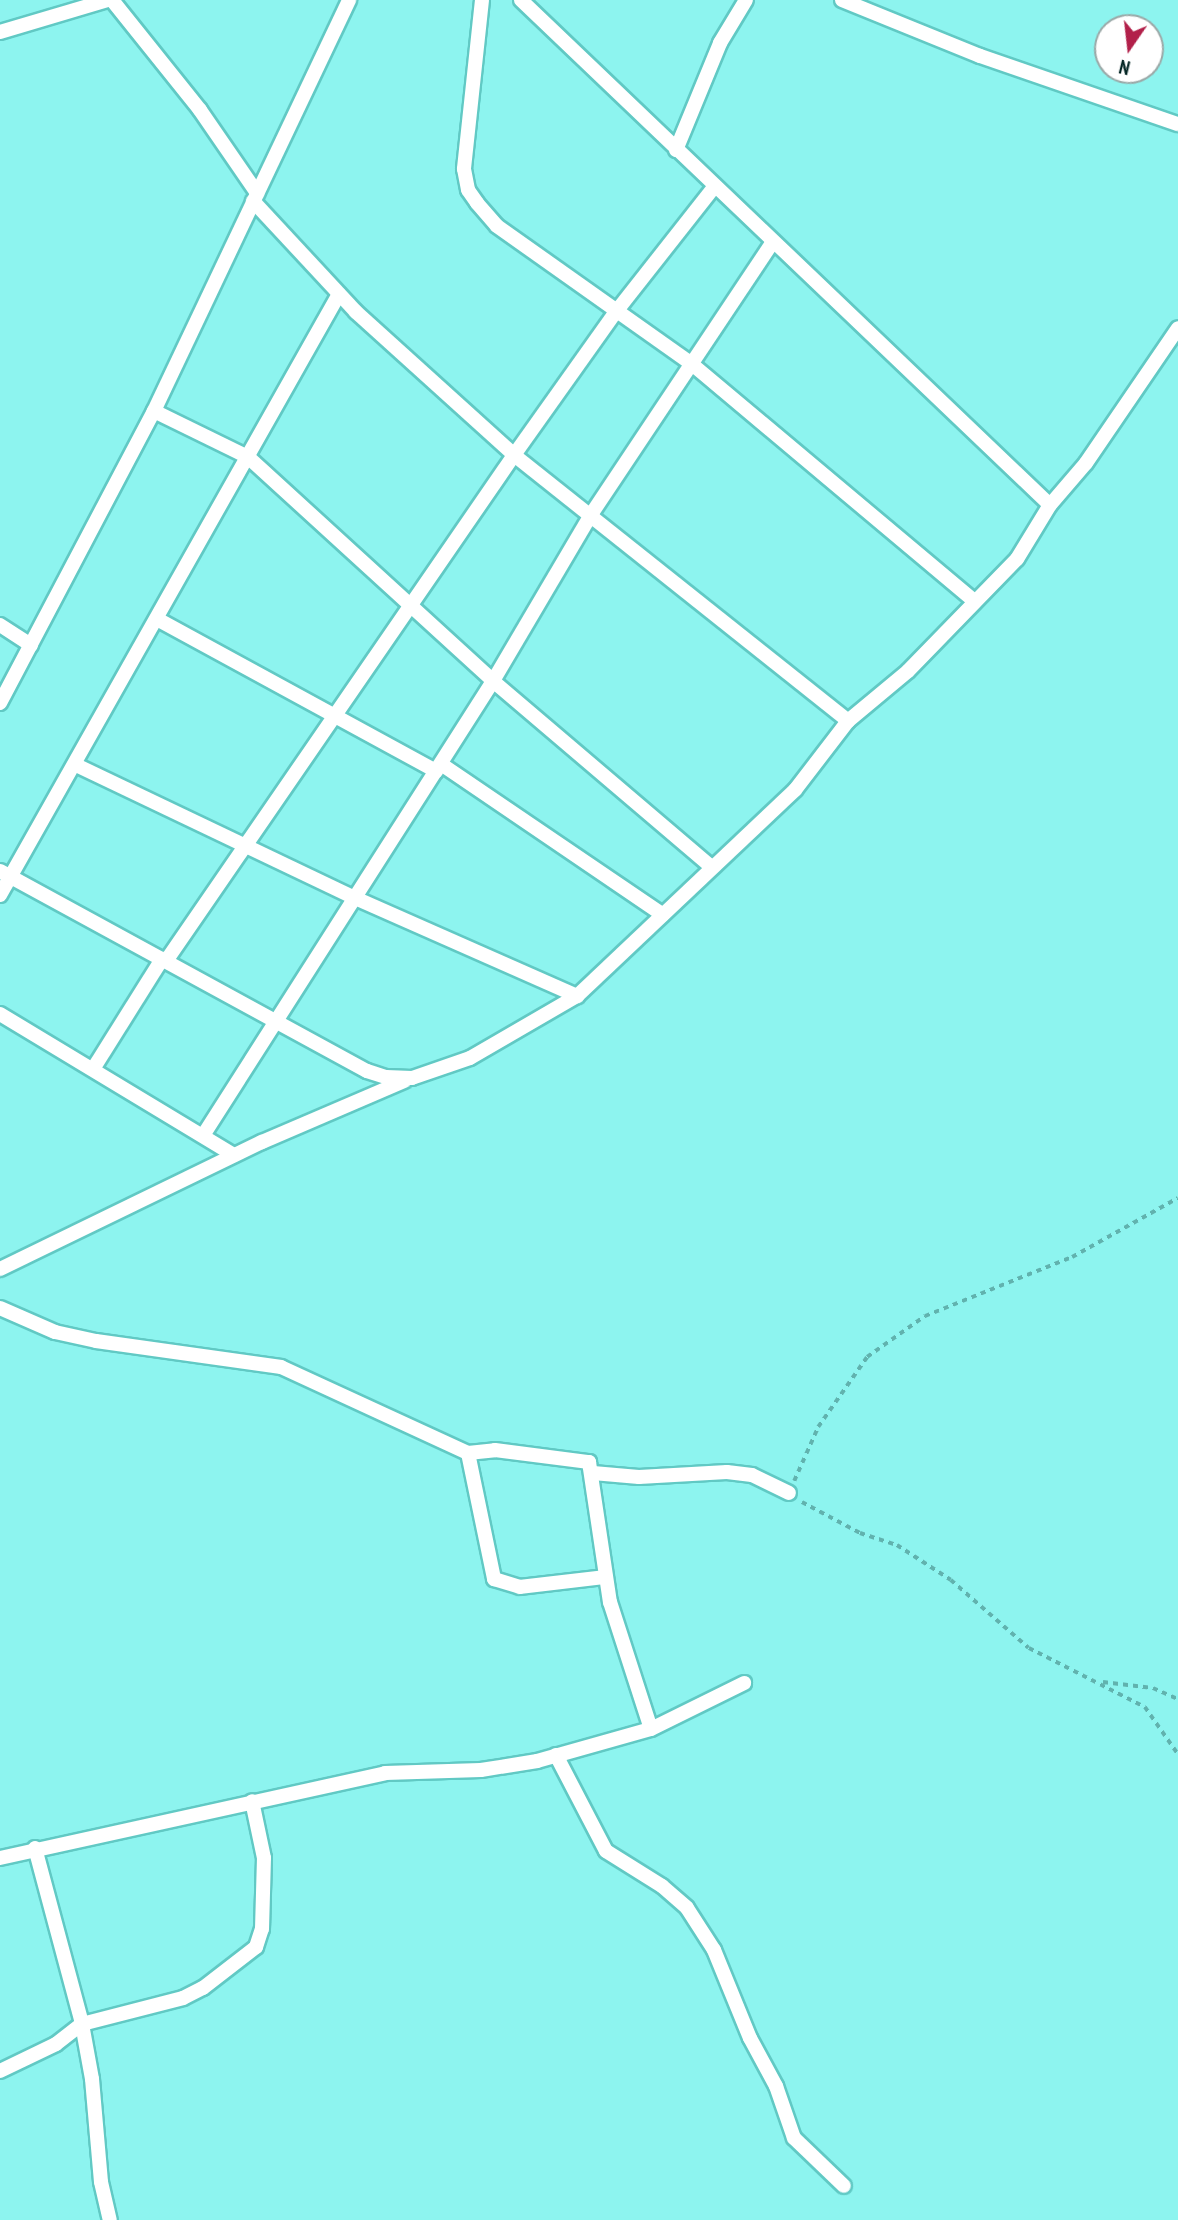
<!DOCTYPE html>
<html>
<head>
<meta charset="utf-8">
<style>
	body { margin:0 }
	#map { position:relative; width:1178px; height:2220px; overflow:hidden; background:#8df4ef; font-family:"PT Sans Narrow",sans-serif }
	div>[style] { position:absolute }
	.path>* { height:3.5px; margin-top:-1.75px; transform-origin:0; background:repeating-linear-gradient(90deg,#61b2ae 0 5px,transparent 0 10px) }
	.roads { filter:drop-shadow(2px 0 #61c9c4) drop-shadow(-2px 0 #61c9c4) drop-shadow(0 2px #61c9c4) drop-shadow(0 -2px #61c9c4) }
	.street>* { height:14px; margin:-7px; padding:0 7px; transform-origin:7px; border-radius:7px; background:#fff }
	span { translate:-50% -50%; white-space:nowrap; text-align:center; line-height:1.15; -webkit-text-stroke:5px #fff; paint-order:stroke }
	.north { position:absolute; left:1094px; top:14px; width:70px; height:70px; box-sizing:border-box; background:#fff; border:2px solid #9aa8a7; border-radius:50%; rotate:194deg; font-size:19px; font-weight:700; line-height:28px; text-align:center; color:#032524 }
	.north::after { content:''; display:block; margin:auto; width:24px; height:32px; background:#b2204a; clip-path:polygon(50% 0,100% 100%,50% 72%,0 100%) }
</style>
</head>
<body>
<div id="map">
	<div class="path">
		<div style="left:794px;top:1481px;width:59px;rotate:-66deg"></div>
		<div style="left:818px;top:1427px;width:85px;rotate:-55deg"></div>
		<div style="left:867px;top:1357px;width:71px;rotate:-35.3deg"></div>
		<div style="left:925px;top:1316px;width:158px;rotate:-21.9deg"></div>
		<div style="left:1072px;top:1257px;width:121px;rotate:-29.1deg"></div>
		<div style="left:802px;top:1502px;width:66px;rotate:28.1deg"></div>
		<div style="left:860px;top:1533px;width:39px;rotate:18deg"></div>
		<div style="left:897px;top:1545px;width:64px;rotate:32.9deg"></div>
		<div style="left:951px;top:1580px;width:103px;rotate:41.1deg"></div>
		<div style="left:1029px;top:1648px;width:130px;rotate:27deg"></div>
		<div style="left:1145px;top:1707px;width:57px;rotate:54.9deg"></div>
		<div style="left:1103px;top:1682px;width:50px;rotate:6.8deg"></div>
		<div style="left:1153px;top:1688px;width:27px;rotate:24deg"></div>
	</div>
	<div class="roads">
		<div class="street">
			<div style="left:112px;top:0;width:141px;rotate:51.3deg"></div>
			<div style="left:200px;top:110px;width:101px;rotate:55.5deg"></div>
			<div style="left:482px;top:0;width:170px;rotate:96.1deg"></div>
			<div style="left:464px;top:169px;width:21px;rotate:79deg"></div>
			<div style="left:468px;top:190px;width:16px;rotate:55deg"></div>
			<div style="left:477px;top:203px;width:30px;rotate:49deg"></div>
			<div style="left:497px;top:226px;width:240px;rotate:35.3deg"></div>
			<div style="left:693px;top:365px;width:367px;rotate:40deg"></div>
			<div style="left:521px;top:0;width:731px;rotate:43.67deg"></div>
			<div style="left:842px;top:0;width:149px;rotate:22.1deg"></div>
			<div style="left:980px;top:56px;width:209px;rotate:19deg"></div>
			<div style="left:0;top:32px;width:113px;rotate:-16.5deg"></div>
			<div style="left:676px;top:150px;width:116px;rotate:-67.6deg"></div>
			<div style="left:720px;top:43px;width:50px;rotate:-58.8deg"></div>
			<div style="left:253px;top:201px;width:151px;rotate:47.1deg"></div>
			<div style="left:356px;top:312px;width:213px;rotate:42.1deg"></div>
			<div style="left:514px;top:455px;width:427px;rotate:38.5deg"></div>
			<div style="left:154px;top:411px;width:105px;rotate:26.1deg"></div>
			<div style="left:248px;top:457px;width:332px;rotate:42.4deg"></div>
			<div style="left:493px;top:681px;width:285px;rotate:40.4deg"></div>
			<div style="left:157px;top:619px;width:318px;rotate:28.6deg"></div>
			<div style="left:0;top:625px;width:37px;rotate:33deg"></div>
			<div style="left:0;top:703px;width:330px;rotate:-62.2deg"></div>
			<div style="left:154px;top:411px;width:455px;rotate:-64.6deg"></div>
			<div style="left:441px;top:764px;width:268px;rotate:34.2deg"></div>
			<div style="left:76px;top:765px;width:309px;rotate:25.5deg"></div>
			<div style="left:355px;top:898px;width:243px;rotate:23.8deg"></div>
			<div style="left:0;top:871px;width:418px;rotate:28.6deg"></div>
			<div style="left:367px;top:1071px;width:20px;rotate:18deg"></div>
			<div style="left:386px;top:1077px;width:26px;rotate:2deg"></div>
			<div style="left:412px;top:1078px;width:61px;rotate:-19deg"></div>
			<div style="left:470px;top:1058px;width:124px;rotate:-30.1deg"></div>
			<div style="left:577px;top:996px;width:300px;rotate:-43.4deg"></div>
			<div style="left:795px;top:790px;width:87px;rotate:-52.5deg"></div>
			<div style="left:848px;top:721px;width:78px;rotate:-39.8deg"></div>
			<div style="left:908px;top:671px;width:156px;rotate:-45.8deg"></div>
			<div style="left:1017px;top:559px;width:63px;rotate:-58.6deg"></div>
			<div style="left:1050px;top:505px;width:55px;rotate:-49.4deg"></div>
			<div style="left:1086px;top:463px;width:163px;rotate:-55.7deg"></div>
			<div style="left:0;top:895px;width:690px;rotate:-60.57deg"></div>
			<div style="left:166px;top:961px;width:614px;rotate:-55.48deg"></div>
			<div style="left:514px;top:455px;width:174px;rotate:-54.6deg"></div>
			<div style="left:615px;top:313px;width:160px;rotate:-51.8deg"></div>
			<div style="left:0;top:1014px;width:273px;rotate:31.1deg"></div>
			<div style="left:93px;top:1069px;width:130px;rotate:-57.9deg"></div>
			<div style="left:204px;top:1134px;width:537px;rotate:-57.46deg"></div>
			<div style="left:493px;top:681px;width:195px;rotate:-59.5deg"></div>
			<div style="left:592px;top:513px;width:324px;rotate:-56.3deg"></div>
			<div style="left:0;top:1269px;width:291px;rotate:-25.9deg"></div>
			<div style="left:262px;top:1142px;width:155px;rotate:-23.2deg"></div>
			<div style="left:0;top:1308px;width:60px;rotate:23.6deg"></div>
			<div style="left:55px;top:1332px;width:42px;rotate:12.4deg"></div>
			<div style="left:96px;top:1341px;width:187px;rotate:8deg"></div>
			<div style="left:281px;top:1367px;width:206px;rotate:24.7deg"></div>
			<div style="left:468px;top:1453px;width:27px;rotate:-6deg"></div>
			<div style="left:495px;top:1450px;width:95px;rotate:7.3deg"></div>
			<div style="left:589px;top:1462px;width:142px;rotate:81.5deg"></div>
			<div style="left:610px;top:1602px;width:133px;rotate:72.1deg"></div>
			<div style="left:468px;top:1453px;width:129px;rotate:78.3deg"></div>
			<div style="left:494px;top:1579px;width:27px;rotate:17deg"></div>
			<div style="left:520px;top:1587px;width:86px;rotate:-6.7deg"></div>
			<div style="left:593px;top:1473px;width:46px;rotate:5deg"></div>
			<div style="left:639px;top:1477px;width:88px;rotate:-3.3deg"></div>
			<div style="left:727px;top:1472px;width:25px;rotate:7deg"></div>
			<div style="left:752px;top:1475px;width:41px;rotate:25.9deg"></div>
			<div style="left:556px;top:1755px;width:108px;rotate:62.5deg"></div>
			<div style="left:606px;top:1851px;width:66px;rotate:32deg"></div>
			<div style="left:662px;top:1886px;width:33px;rotate:41deg"></div>
			<div style="left:687px;top:1908px;width:50px;rotate:57.3deg"></div>
			<div style="left:714px;top:1950px;width:95px;rotate:67.8deg"></div>
			<div style="left:750px;top:2038px;width:55px;rotate:61.6deg"></div>
			<div style="left:776px;top:2086px;width:55px;rotate:70.9deg"></div>
			<div style="left:794px;top:2138px;width:69px;rotate:43.8deg"></div>
			<div style="left:35px;top:1848px;width:182px;rotate:75deg"></div>
			<div style="left:82px;top:2024px;width:56px;rotate:79.7deg"></div>
			<div style="left:92px;top:2079px;width:103px;rotate:85deg"></div>
			<div style="left:101px;top:2182px;width:39px;rotate:77deg"></div>
			<div style="left:0;top:1858px;width:394px;rotate:-12.4deg"></div>
			<div style="left:385px;top:1773px;width:96px;rotate:-1.8deg"></div>
			<div style="left:481px;top:1770px;width:57px;rotate:-9.1deg"></div>
			<div style="left:537px;top:1761px;width:118px;rotate:-15.7deg"></div>
			<div style="left:651px;top:1729px;width:104px;rotate:-26.3deg"></div>
			<div style="left:0;top:2071px;width:62px;rotate:-25.7deg"></div>
			<div style="left:56px;top:2044px;width:33px;rotate:-38deg"></div>
			<div style="left:82px;top:2024px;width:104px;rotate:-14.4deg"></div>
			<div style="left:183px;top:1998px;width:22px;rotate:-27deg"></div>
			<div style="left:203px;top:1988px;width:67px;rotate:-37.7deg"></div>
			<div style="left:256px;top:1947px;width:19px;rotate:-72deg"></div>
			<div style="left:262px;top:1929px;width:71px;rotate:-88.4deg"></div>
			<div style="left:264px;top:1858px;width:58px;rotate:-101.9deg"></div>
		</div>
	</div>
	<div class="north">N</div>
</div>
</body>
</html>
